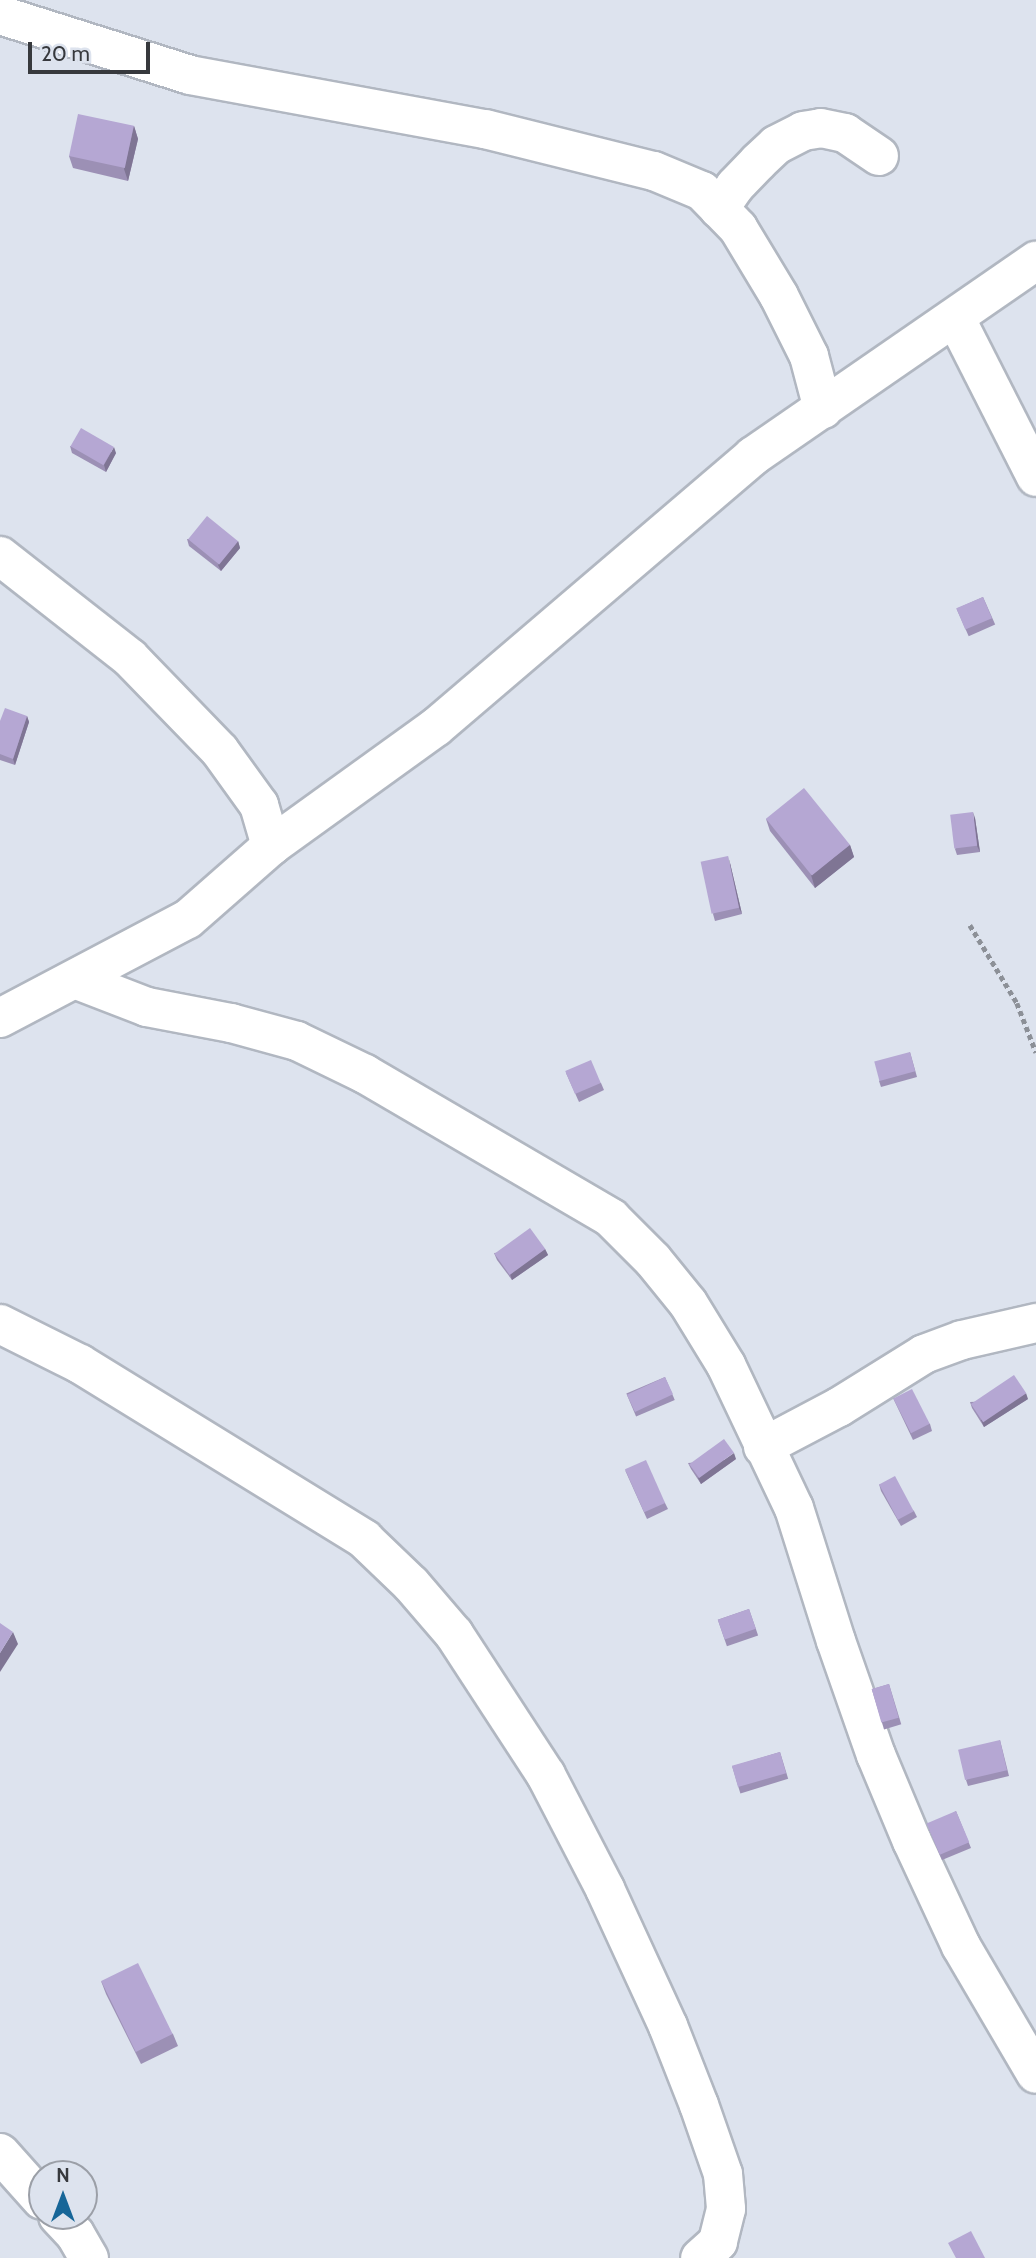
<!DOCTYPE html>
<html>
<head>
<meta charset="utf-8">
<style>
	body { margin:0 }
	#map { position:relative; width:1036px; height:2258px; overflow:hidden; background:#dde3ee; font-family:Cabin,sans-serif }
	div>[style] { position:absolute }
	.path>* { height:4.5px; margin-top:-2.25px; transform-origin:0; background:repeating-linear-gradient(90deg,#8c9097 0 5px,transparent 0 8.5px) }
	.roads { filter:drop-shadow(2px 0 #b1b7c1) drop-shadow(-2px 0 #b1b7c1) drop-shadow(0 2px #b1b7c1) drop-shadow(0 -2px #b1b7c1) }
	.minor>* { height:38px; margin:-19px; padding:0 19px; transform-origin:19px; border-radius:19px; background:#fff }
	.wall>* { inset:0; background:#9c90b5; transform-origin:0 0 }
	.shaded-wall>* { inset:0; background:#7f7594 }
	.building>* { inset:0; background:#b5a7d3; transform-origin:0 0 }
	span { translate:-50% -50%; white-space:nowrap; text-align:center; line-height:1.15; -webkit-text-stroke:5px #dde3ee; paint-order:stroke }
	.north { position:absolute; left:28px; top:2160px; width:70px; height:70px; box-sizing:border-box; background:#dde3ee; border:2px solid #9b9fa7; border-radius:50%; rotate:0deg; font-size:19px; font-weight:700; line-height:28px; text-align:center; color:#37393d }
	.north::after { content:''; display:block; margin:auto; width:24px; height:32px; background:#176698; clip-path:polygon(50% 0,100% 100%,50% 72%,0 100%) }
	.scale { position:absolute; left:28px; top:42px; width:122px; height:32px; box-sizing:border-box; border:4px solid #37393d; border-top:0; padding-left:9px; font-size:21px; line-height:24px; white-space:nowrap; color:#37393d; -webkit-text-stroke:5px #dde3ee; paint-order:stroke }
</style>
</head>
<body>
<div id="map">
	<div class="path">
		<div style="left:970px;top:925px;width:91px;rotate:58.9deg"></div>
		<div style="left:1017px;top:1003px;width:53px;rotate:68.8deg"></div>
	</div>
	<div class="roads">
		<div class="minor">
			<div style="left:0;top:15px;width:199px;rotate:17.5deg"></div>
			<div style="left:190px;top:75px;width:300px;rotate:10.4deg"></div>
			<div style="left:485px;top:129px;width:174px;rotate:14deg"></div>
			<div style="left:654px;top:171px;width:52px;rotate:22.6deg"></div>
			<div style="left:702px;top:191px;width:52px;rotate:45.8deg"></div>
			<div style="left:738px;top:228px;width:79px;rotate:58.9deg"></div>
			<div style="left:779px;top:296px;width:67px;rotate:63.4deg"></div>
			<div style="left:809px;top:356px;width:55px;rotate:75.2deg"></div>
			<div style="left:719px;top:209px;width:28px;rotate:-55deg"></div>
			<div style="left:735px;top:186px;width:33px;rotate:-46deg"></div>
			<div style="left:758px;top:162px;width:25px;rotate:-43deg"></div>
			<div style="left:776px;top:145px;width:30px;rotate:-27deg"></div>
			<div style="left:803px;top:131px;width:18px;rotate:-9deg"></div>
			<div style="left:821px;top:128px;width:25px;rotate:12deg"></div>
			<div style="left:845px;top:133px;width:41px;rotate:34.1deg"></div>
			<div style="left:956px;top:319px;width:177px;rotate:63.1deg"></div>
			<div style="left:0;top:556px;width:165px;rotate:38.1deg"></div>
			<div style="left:130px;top:658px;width:129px;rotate:45.9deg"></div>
			<div style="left:220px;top:751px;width:67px;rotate:54.2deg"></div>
			<div style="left:259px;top:805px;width:43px;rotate:73.7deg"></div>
			<div style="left:77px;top:980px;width:75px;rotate:21.1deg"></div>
			<div style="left:147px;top:1007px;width:86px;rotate:10.8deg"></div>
			<div style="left:231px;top:1023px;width:68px;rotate:15.3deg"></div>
			<div style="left:297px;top:1041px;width:76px;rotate:25.9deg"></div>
			<div style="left:365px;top:1074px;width:285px;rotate:30.3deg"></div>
			<div style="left:611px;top:1218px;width:59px;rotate:45deg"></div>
			<div style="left:653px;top:1260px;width:55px;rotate:50.9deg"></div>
			<div style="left:688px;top:1303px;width:73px;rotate:58.5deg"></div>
			<div style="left:726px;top:1365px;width:158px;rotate:64.6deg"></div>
			<div style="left:794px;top:1508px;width:139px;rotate:72.5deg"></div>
			<div style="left:836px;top:1641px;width:121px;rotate:70.7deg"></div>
			<div style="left:876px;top:1755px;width:93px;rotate:67.3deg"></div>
			<div style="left:912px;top:1841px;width:116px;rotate:65deg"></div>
			<div style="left:961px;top:1946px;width:148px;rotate:59.6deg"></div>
			<div style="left:0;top:1018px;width:212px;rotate:-27.8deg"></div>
			<div style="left:188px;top:919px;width:111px;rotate:-41.3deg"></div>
			<div style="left:271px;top:846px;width:203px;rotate:-35.8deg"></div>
			<div style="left:436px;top:727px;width:417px;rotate:-40.5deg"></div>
			<div style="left:753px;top:456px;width:344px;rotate:-34.6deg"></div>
			<div style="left:0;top:1324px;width:89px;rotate:26.6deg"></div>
			<div style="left:80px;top:1364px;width:334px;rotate:31.6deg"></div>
			<div style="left:364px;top:1539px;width:65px;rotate:43.8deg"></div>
			<div style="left:411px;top:1584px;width:66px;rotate:49.3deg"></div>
			<div style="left:454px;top:1634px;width:168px;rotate:56.9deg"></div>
			<div style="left:546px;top:1775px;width:128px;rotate:62.6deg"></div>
			<div style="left:605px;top:1889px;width:151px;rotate:65.3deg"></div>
			<div style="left:668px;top:2026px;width:85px;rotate:68.6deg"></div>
			<div style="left:699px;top:2105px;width:73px;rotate:70.8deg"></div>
			<div style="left:723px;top:2174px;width:35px;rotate:85deg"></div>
			<div style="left:726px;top:2209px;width:34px;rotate:104deg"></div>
			<div style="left:718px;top:2242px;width:24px;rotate:138deg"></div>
			<div style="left:763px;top:1447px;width:86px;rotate:-27.8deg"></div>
			<div style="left:839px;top:1407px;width:100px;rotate:-31.9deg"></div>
			<div style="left:924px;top:1354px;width:40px;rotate:-20.2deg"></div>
			<div style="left:962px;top:1340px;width:76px;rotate:-12.9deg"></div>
			<div style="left:0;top:2153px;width:63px;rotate:48.2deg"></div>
			<div style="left:58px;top:2216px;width:25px;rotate:47deg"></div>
			<div style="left:75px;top:2234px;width:28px;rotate:60deg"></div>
		</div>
	</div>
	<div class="wall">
		<div style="clip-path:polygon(134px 126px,138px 139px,128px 181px,73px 168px,69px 156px)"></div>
		<div style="clip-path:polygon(70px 446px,116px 453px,106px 472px,72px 453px)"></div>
		<div style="clip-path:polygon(187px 539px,238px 541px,240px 548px,221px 571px,189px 546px)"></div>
		<div style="left:983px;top:597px;width:30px;height:29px;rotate:66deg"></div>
		<div style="clip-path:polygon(27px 716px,29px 722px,15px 765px,0 760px,0 721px)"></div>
		<div style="clip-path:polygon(975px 818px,980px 852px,957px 855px,955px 849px)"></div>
		<div style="clip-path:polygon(766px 819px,850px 845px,854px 857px,815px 888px,770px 831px)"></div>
		<div style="clip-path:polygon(730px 863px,742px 914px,715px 921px,713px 914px)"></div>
		<div style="clip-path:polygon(910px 1052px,917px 1077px,881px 1087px,879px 1081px)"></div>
		<div style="clip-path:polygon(566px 1073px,601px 1083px,604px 1090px,579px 1102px)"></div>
		<div style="clip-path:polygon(545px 1249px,548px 1255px,512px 1280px,497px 1260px,494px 1253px)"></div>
		<div style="left:665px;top:1377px;width:25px;height:42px;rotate:67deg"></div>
		<div style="clip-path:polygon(893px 1398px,930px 1424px,932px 1431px,913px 1440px)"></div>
		<div style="clip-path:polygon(1028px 1399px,984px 1427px,972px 1408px,970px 1402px)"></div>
		<div style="clip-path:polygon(736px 1459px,701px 1484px,691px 1469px,688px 1463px)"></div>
		<div style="clip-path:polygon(625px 1470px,665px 1503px,668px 1509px,647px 1519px)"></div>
		<div style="clip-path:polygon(879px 1484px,914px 1511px,917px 1517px,901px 1526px,881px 1491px)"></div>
		<div style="left:749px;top:1609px;width:28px;height:33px;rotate:71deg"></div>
		<div style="left:889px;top:1684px;width:42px;height:18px;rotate:73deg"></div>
		<div style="clip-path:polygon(1000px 1740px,1009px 1776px,968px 1786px,966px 1780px)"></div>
		<div style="left:780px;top:1752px;width:28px;height:50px;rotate:73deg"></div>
		<div style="clip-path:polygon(956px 1811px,971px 1848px,942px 1860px,929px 1829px)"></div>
		<div style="clip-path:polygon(101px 1981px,173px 2034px,178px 2046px,141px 2064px,106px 1994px)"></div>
	</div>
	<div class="shaded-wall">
		<div style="clip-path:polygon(134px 126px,138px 139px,128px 181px,124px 169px)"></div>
		<div style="clip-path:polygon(114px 447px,116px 453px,106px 472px,104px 465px)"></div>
		<div style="clip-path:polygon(238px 541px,240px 548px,221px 571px,218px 565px)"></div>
		<div style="clip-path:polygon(27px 716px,29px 722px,15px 765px,13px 759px)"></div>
		<div style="clip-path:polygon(973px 812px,975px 818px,980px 852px,977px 846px)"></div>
		<div style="clip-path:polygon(850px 845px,854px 857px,815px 888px,811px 875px)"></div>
		<div style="clip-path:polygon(728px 856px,730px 863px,742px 914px,739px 908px)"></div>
		<div style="clip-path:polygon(545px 1249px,548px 1255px,512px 1280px,510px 1274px)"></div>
		<div style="clip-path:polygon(1026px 1393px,1028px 1399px,984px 1427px,981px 1420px)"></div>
		<div style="clip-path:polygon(734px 1453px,736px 1459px,701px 1484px,698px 1478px)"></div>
		<div style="clip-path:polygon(13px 1632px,18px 1644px,0 1672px,0 1653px)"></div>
	</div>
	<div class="building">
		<div style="left:78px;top:114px;width:57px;height:43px;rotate:12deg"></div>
		<div style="left:81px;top:428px;width:38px;height:21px;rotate:30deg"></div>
		<div style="left:207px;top:516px;width:40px;height:30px;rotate:39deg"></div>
		<div style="left:983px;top:597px;width:23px;height:29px;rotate:67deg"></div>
		<div style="clip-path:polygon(5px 708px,27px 716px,13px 759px,0 754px,0 721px)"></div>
		<div style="left:804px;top:788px;width:73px;height:49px;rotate:51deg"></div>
		<div style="left:973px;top:812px;width:34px;height:23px;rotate:83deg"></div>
		<div style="left:728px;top:856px;width:53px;height:28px;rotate:78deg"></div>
		<div style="left:910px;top:1052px;width:20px;height:37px;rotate:75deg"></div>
		<div style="left:591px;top:1060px;width:25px;height:28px;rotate:67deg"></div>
		<div style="left:530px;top:1228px;width:26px;height:44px;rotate:54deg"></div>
		<div style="left:1014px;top:1375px;width:22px;height:52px;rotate:56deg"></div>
		<div style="left:665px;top:1377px;width:19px;height:42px;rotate:65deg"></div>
		<div style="left:912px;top:1389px;width:39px;height:21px;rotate:63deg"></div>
		<div style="left:724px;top:1439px;width:17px;height:43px;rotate:54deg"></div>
		<div style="left:646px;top:1460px;width:47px;height:23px;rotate:66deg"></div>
		<div style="left:895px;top:1476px;width:40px;height:18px;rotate:62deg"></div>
		<div style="left:749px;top:1609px;width:21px;height:33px;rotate:71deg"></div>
		<div style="clip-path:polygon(0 1623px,13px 1632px,0 1653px)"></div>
		<div style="left:889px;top:1684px;width:35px;height:18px;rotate:74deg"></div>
		<div style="left:1000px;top:1740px;width:31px;height:43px;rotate:77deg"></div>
		<div style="left:780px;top:1752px;width:22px;height:50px;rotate:74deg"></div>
		<div style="left:956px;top:1811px;width:34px;height:32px;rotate:67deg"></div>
		<div style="left:138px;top:1963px;width:79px;height:41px;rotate:64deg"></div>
		<div style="clip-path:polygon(971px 2231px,985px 2258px,956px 2258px,948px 2243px)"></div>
	</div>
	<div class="north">N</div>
	<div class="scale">20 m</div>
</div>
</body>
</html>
